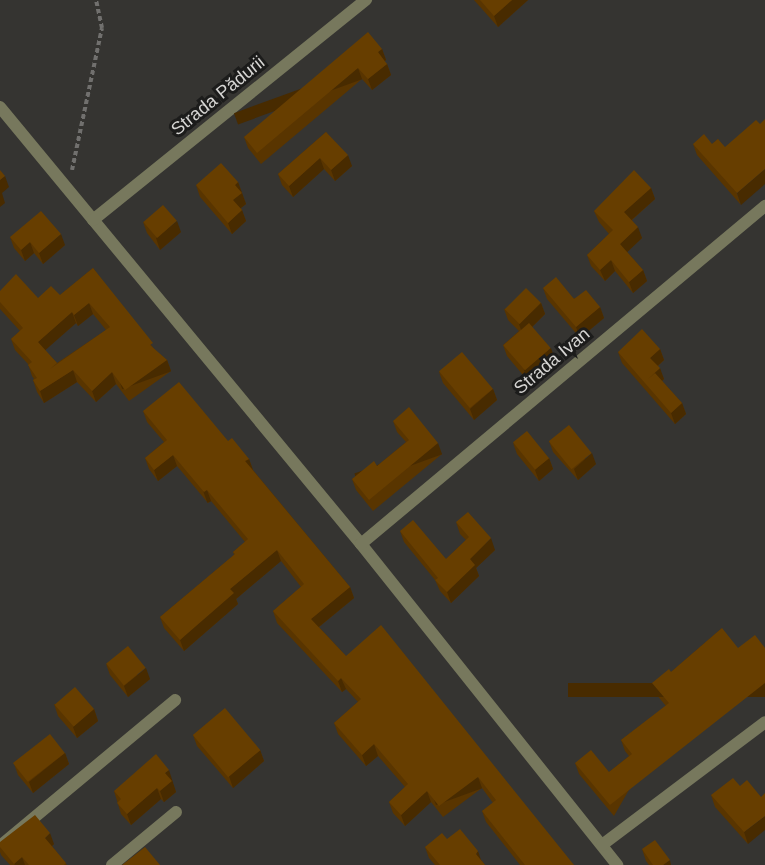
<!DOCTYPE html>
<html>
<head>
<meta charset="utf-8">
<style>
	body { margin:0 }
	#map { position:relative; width:765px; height:865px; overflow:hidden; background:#353431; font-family:Arial,sans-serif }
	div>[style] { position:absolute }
	.path>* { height:4px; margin-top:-2px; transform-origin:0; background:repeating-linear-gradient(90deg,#71706e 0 4.5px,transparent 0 7.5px) }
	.minor>* { height:12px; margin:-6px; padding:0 6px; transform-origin:6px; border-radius:6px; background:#77785d }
	.wall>* { inset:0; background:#593500 }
	.shaded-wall>* { inset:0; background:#482b00; transform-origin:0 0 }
	.building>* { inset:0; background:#673e00; transform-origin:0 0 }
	span { translate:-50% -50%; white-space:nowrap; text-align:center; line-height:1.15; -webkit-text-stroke:6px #1c1c1b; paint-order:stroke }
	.street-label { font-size:18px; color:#d6d5d3 }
</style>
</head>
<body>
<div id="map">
	<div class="path">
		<div style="left:72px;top:170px;width:145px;rotate:-78.1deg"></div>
		<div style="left:102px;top:28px;width:29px;rotate:-102deg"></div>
	</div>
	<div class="minor">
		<div style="left:0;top:107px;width:567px;rotate:50.44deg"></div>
		<div style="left:361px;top:544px;width:411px;rotate:51.4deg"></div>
		<div style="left:93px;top:220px;width:351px;rotate:-38.9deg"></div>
		<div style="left:361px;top:544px;width:527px;rotate:-39.92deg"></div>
		<div style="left:602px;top:845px;width:204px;rotate:-37deg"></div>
		<div style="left:0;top:846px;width:228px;rotate:-39.8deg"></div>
		<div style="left:112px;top:865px;width:83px;rotate:-39.6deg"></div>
	</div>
	<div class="wall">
		<div style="clip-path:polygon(474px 0,528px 0,498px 27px)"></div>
		<div style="clip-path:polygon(382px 49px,386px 60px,384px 61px,387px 64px,391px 75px,372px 90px,362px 79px,261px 164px,248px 148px,244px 137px)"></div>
		<div style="clip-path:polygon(326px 132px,352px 166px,335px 181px,324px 169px,293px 197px,282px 185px,278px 174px)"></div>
		<div style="clip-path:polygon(718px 139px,741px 205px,697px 155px,693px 144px,712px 144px)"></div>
		<div style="clip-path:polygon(238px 182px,246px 204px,241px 208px,246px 221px,232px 234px,200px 197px,196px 185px)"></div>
		<div style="clip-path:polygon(651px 188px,655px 199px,632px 220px,642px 238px,627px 252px,643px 270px,647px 281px,633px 293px,615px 271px,605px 281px,591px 266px,587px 255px,609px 234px,599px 222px,594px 211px)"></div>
		<div style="clip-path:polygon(143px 222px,181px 232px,160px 250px,147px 233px)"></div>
		<div style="clip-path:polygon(10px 237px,65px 245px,43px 264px,34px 253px,25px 261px,14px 248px)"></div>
		<div style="clip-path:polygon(evenodd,93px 268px,155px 350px,167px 360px,171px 371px,129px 401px,116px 384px,96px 402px,77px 382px,44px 403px,37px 392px,33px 380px,34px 379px,32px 376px,28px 364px,15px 350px,11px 339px,20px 331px,0 309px,0 291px,38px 298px,60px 295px,93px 268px,93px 314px,106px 330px,57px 363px,45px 350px,76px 323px,78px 326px,93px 314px)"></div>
		<div style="clip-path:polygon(543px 288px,600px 307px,604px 318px,580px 338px,547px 299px)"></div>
		<div style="clip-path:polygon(541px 303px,545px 314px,532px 327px,555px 359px,528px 381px,507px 356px,503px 345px,519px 331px,508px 320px,504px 309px)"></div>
		<div style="clip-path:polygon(660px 349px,664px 360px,658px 366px,664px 379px,662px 381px,682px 403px,686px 414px,675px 424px,622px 363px,618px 352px)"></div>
		<div style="clip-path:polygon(439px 372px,493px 389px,497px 400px,474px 420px,443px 383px)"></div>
		<div style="clip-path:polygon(143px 411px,228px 441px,249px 459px,253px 470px,350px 587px,354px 598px,319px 627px,346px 656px,574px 865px,520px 865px,486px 822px,482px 811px,493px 803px,482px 788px,443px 817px,431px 802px,405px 826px,393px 813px,389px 802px,405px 787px,378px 756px,366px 766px,338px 734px,334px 723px,358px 702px,346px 689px,342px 692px,277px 623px,273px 611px,301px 587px,281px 561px,236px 599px,238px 604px,184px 651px,164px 628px,160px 617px,234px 555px,233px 552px,245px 542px,211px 501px,208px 503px,177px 466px,158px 481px,149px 469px,145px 458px,164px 442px,147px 422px)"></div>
		<div style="clip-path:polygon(393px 421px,442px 454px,373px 511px,356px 490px,352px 479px,377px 466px,406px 442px,397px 432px)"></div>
		<div style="clip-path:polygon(549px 441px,596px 464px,578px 480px,553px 452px)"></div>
		<div style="clip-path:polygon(513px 443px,549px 458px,553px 469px,539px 481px,517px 454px)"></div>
		<div style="clip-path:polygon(456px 522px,495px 550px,476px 568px,479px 576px,451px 603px,440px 591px,435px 580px,404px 542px,400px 531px,446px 559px,466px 540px,460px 534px)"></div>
		<div style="clip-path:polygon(722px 628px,614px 816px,579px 774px,575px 763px,609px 772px,629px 756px,625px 751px,621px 740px,666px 706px,656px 694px,652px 683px,671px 672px)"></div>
		<div style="clip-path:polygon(106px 664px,150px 679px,128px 697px,110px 675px)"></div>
		<div style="clip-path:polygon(54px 704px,94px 709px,98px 721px,77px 738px,58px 716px)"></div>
		<div style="clip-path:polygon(193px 735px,260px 750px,264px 761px,233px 788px,197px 746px)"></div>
		<div style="clip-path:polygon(65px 753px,69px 764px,33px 793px,18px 775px,14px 764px)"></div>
		<div style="clip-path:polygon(172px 781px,176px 792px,164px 802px,161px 799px,131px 825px,121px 814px,114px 791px,173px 781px)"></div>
		<div style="clip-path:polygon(740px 786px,748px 844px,715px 807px,711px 795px)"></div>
		<div style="clip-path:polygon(447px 839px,482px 861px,485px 865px,435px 865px,429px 858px,425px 847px)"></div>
		<div style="clip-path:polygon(0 842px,54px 844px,52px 846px,67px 865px,10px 865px,1px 855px,0 852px)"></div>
		<div style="clip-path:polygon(642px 849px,671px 865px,649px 865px,646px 861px)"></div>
	</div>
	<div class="shaded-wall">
		<div style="clip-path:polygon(512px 0,528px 0,498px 27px,494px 16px)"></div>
		<div style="clip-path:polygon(382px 49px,386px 60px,382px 63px,378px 52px)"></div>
		<div style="clip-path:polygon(387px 64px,391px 75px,372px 90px,368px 79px)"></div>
		<div style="left:358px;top:68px;width:12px;height:132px;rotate:70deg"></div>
		<div style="clip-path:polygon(348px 155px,352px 166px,335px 181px,331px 170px)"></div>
		<div style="clip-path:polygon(320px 158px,324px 169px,293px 197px,289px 186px)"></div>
		<div style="clip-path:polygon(765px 169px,765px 184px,741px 205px,737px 193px)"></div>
		<div style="clip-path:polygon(5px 176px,9px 187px,2px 193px,5px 203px,0 207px,0 180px)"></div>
		<div style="clip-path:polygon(238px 182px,246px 204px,237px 211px,233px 200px,235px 185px)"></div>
		<div style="clip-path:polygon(651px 188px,655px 199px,628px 223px,624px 212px)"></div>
		<div style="clip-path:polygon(242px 210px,246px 221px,232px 234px,228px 223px)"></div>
		<div style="clip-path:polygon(177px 221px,181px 232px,160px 250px,156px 238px)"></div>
		<div style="clip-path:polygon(638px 227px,642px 238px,624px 255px,620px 244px)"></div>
		<div style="clip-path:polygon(61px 234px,65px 245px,43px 264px,39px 253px)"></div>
		<div style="clip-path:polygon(30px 242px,34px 253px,25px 261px,21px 250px)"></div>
		<div style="clip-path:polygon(611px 260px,615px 271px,605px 281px,600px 270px)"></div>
		<div style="clip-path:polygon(643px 270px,647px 281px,633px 293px,629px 282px)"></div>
		<div style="clip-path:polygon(89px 303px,93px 314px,78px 326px,74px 315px)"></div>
		<div style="clip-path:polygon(541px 303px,545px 314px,523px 336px,519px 324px)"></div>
		<div style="clip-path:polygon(600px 307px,604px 318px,580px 338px,576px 327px)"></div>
		<div style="clip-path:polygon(72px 312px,76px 323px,42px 353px,38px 342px)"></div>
		<div style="clip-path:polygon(551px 348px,555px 359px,528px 381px,524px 370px)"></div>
		<div style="clip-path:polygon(660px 349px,664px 360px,654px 369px,650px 358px)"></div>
		<div style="left:167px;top:360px;width:12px;height:52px;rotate:70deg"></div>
		<div style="clip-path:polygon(660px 368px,664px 379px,652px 390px,648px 379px)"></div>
		<div style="clip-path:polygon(73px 370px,77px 382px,44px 403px,40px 391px)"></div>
		<div style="clip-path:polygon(112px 372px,116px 384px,96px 402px,92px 391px)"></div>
		<div style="clip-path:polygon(493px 389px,497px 400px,474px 420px,470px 409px)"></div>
		<div style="clip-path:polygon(682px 403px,686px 414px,675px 424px,671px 413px)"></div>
		<div style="left:438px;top:443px;width:12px;height:89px;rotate:70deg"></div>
		<div style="clip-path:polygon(592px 453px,596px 464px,578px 480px,574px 469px)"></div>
		<div style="clip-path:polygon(173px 455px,177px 466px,158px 481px,154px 470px)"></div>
		<div style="clip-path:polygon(549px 458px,553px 469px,539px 481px,535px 470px)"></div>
		<div style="clip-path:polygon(249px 459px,253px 470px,245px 461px)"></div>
		<div style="left:207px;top:490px;width:12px;height:4px;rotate:70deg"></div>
		<div style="clip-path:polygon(491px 538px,495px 550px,476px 568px,479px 576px,451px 603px,447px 592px,470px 559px)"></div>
		<div style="clip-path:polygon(277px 550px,281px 561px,236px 599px,238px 604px,184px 651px,180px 640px,230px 589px)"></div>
		<div style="clip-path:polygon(350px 587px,354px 598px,315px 630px,311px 619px)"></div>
		<div style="clip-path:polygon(146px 668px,150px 679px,128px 697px,124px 686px)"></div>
		<div style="clip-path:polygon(341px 678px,346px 689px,342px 692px,338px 681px)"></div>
		<div style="left:765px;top:683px;width:14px;height:197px;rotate:90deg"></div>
		<div style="clip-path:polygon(94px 709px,98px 721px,77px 738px,73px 727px)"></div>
		<div style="clip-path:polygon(374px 744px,378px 756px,366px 766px,362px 755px)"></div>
		<div style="clip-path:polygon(260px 750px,264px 761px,233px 788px,229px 776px)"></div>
		<div style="clip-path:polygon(65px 753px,69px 764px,33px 793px,29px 782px)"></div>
		<div style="clip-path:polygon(169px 770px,176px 792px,164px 802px,160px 791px,165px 773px)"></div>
		<div style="left:478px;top:777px;width:12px;height:49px;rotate:70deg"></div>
		<div style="clip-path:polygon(157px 788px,161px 799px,131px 825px,127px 814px)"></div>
		<div style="clip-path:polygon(427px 791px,431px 802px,405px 826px,401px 815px)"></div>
		<div style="clip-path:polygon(765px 816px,765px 830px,748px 844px,744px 832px)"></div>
		<div style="clip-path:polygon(50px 833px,54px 844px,49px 849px,45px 838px)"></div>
		<div style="clip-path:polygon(478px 851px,482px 863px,476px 854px)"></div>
		<div style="clip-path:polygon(22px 857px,25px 865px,15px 865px,14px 864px)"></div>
		<div style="clip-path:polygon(670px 860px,671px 865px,663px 865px)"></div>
	</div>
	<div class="building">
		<div style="clip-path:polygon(480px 0,512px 0,494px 16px)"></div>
		<div style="clip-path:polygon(368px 32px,382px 49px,378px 52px,387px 64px,368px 79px,358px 68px,257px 153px,244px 137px)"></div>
		<div style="clip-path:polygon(765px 119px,765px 169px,737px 193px,693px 144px,704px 134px,712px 144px,718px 139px,725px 147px,756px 120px,760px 124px)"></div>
		<div style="clip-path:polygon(326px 132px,348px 155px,331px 170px,320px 158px,289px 186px,278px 174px)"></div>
		<div style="clip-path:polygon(221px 163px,238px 182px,235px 185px,242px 193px,233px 200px,242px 210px,228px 223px,196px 185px)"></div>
		<div style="clip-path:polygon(0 170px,5px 176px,0 180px)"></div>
		<div style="clip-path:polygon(634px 170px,651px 188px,624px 212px,638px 227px,620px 244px,643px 270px,629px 282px,611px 260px,600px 270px,587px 255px,613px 230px,594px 211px)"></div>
		<div style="left:163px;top:205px;width:21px;height:26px;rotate:49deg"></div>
		<div style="clip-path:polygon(41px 211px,61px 234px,39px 253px,30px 242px,21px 250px,10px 237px)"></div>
		<div style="clip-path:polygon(evenodd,93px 268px,153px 343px,150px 345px,167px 360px,125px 390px,112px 372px,92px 391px,73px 370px,40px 391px,33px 380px,37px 378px,28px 365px,32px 362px,11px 339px,23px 328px,0 302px,0 291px,16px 274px,38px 298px,51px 286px,60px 295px,93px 268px,89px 303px,110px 327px,50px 369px,57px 363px,38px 342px,72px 312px,74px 315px,89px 303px)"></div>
		<div style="clip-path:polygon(556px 277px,574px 299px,586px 290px,600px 307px,576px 327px,543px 288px)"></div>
		<div style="left:526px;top:288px;width:21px;height:30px;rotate:45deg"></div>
		<div style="left:529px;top:323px;width:33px;height:34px;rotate:49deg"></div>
		<div style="clip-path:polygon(642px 329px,660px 349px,650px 358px,660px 368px,648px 379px,655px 373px,682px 403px,671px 413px,618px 352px)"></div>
		<div style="left:462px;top:352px;width:48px;height:30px;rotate:50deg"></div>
		<div style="clip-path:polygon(179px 382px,228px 441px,232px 438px,249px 459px,245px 461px,350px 587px,311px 619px,346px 656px,381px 625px,574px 865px,525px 865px,482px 811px,496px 800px,478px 777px,439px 806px,427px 791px,401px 815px,389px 802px,408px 784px,374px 744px,362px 755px,334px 723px,361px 699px,341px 678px,338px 681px,273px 611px,304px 584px,277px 550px,230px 589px,234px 593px,180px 640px,160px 617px,235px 554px,233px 552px,248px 539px,207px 490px,204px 492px,173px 455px,154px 470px,145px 458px,167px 440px,143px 411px)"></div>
		<div style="clip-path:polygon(409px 407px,438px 443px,369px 500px,352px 479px,374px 461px,377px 466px,409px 440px,393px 421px)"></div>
		<div style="left:569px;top:425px;width:36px;height:26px;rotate:51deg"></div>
		<div style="left:527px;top:431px;width:35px;height:18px;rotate:51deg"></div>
		<div style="clip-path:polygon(468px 512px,491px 538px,470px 559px,475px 565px,447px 592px,435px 580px,438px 578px,400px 531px,413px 520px,446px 559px,469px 537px,456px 522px)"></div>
		<div style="clip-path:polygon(722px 628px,738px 648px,755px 635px,765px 648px,765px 683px,610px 805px,575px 763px,591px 750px,609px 772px,632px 754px,621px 740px,669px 703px,652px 683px,669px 669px,671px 672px)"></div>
		<div style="left:128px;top:646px;width:28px;height:28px;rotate:51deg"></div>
		<div style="left:75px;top:687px;width:29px;height:27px;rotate:49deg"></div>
		<div style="left:225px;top:708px;width:55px;height:42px;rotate:50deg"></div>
		<div style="left:50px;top:734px;width:24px;height:47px;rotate:52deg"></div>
		<div style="clip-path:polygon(156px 754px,169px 770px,165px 773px,172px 781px,160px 791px,157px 788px,127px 814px,117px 803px,121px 799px,114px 791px)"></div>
		<div style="clip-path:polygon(733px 778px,740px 786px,747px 780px,761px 797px,765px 793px,765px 816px,744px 832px,711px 795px)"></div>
		<div style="clip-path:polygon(35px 815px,50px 833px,45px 838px,66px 863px,64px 865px,29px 865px,22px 857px,14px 864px,0 847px,0 842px)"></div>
		<div style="clip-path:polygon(460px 829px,478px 851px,476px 854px,485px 865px,440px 865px,425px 847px,442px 833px,447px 839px)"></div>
		<div style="clip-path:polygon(655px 840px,670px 860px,663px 865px,653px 865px,642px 849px)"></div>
		<div style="clip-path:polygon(145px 847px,160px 865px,122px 865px)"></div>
	</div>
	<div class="street-label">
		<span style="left:218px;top:96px;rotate:-39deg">Strada Pădurii</span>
		<span style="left:552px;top:361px;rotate:-40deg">Strada Ivan</span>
	</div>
</div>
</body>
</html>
